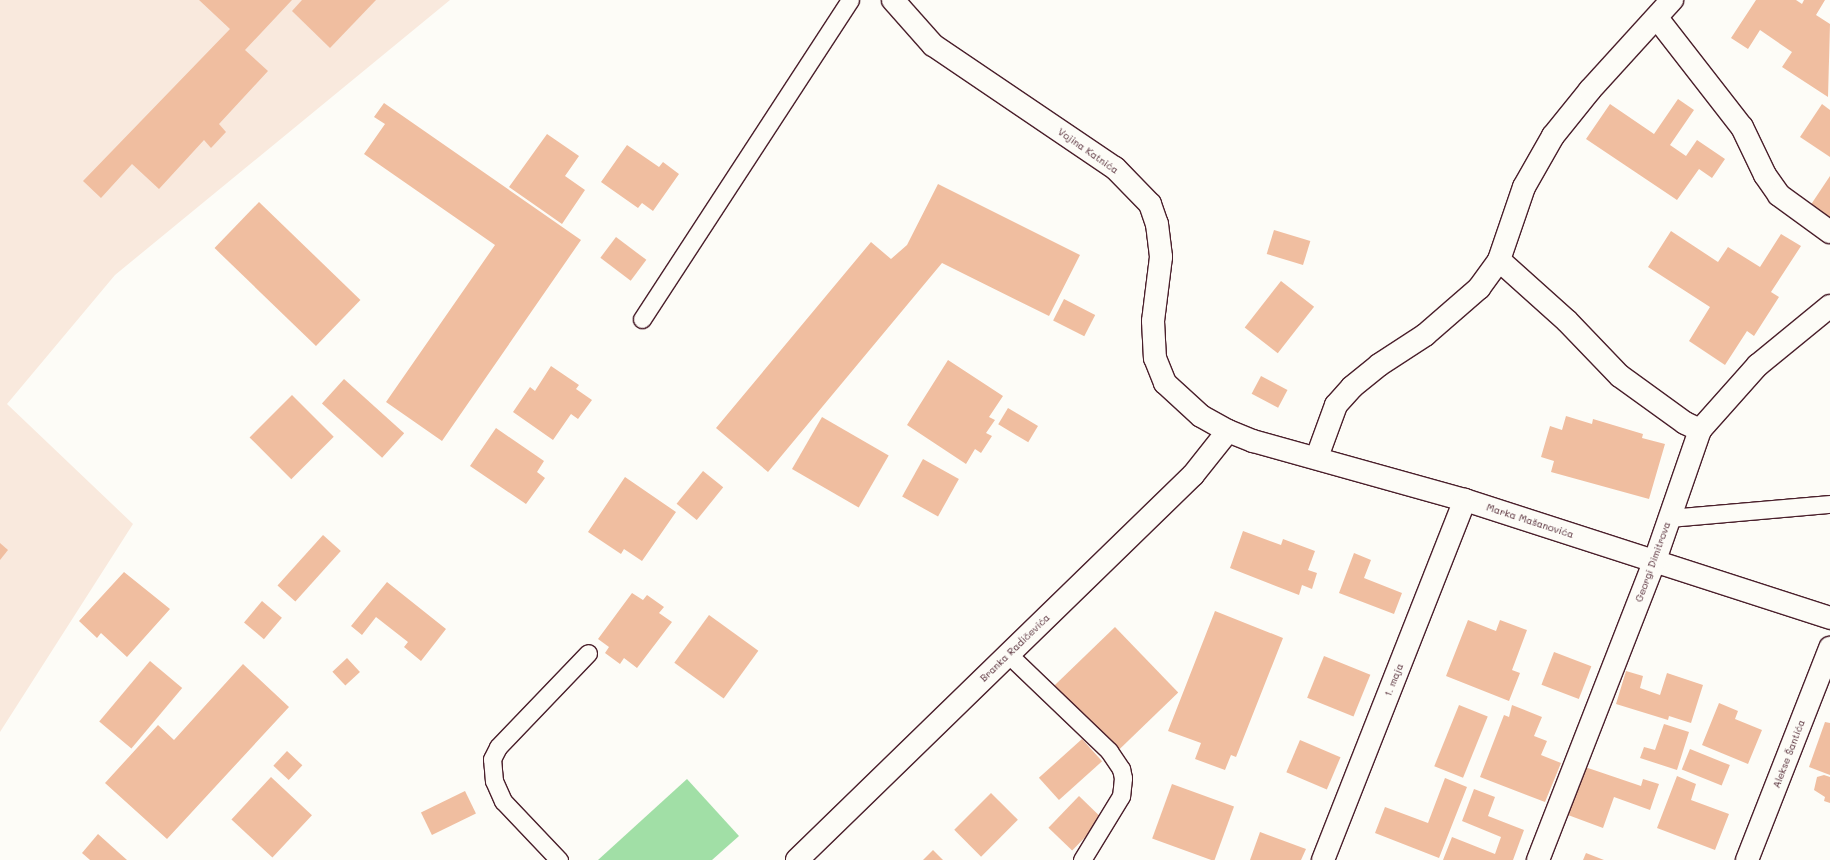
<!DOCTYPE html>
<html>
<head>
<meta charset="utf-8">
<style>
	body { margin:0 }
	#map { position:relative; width:1830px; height:860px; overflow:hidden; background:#fdfcf7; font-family:Mali,sans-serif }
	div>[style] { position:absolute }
	.built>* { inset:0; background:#f9e9dd }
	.green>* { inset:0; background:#a1dfa6 }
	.building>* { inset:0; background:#f0bea0; transform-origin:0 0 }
	.roads { filter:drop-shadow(1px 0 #4a1f2b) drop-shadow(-1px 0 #4a1f2b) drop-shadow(0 1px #4a1f2b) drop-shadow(0 -1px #4a1f2b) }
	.lane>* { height:17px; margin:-8.5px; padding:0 8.5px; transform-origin:8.5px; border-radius:8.5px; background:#fdfcf7 }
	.street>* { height:22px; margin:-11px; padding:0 11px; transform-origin:11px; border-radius:11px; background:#fdfcf7 }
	span { translate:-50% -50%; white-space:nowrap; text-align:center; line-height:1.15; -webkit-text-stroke:3px #fdfcf7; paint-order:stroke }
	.street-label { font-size:10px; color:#4a1f2b }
</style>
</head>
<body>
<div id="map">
	<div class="built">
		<div style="clip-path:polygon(0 0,450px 0,115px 275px,7px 404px,133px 524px,0 732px)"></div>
	</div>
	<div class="green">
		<div style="clip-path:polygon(687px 779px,739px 836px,712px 860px,598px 860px)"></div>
	</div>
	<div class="building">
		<div style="clip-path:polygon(199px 0,292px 0,245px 50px,268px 71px,219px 124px,226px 132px,211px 148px,204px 140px,159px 189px,132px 164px,101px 198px,83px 181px,230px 29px)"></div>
		<div style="clip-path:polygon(302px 0,376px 0,330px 48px,292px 11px)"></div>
		<div style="clip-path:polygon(1756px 0,1796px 0,1802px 4px,1804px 0,1825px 0,1816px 15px,1830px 24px,1828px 97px,1782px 67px,1792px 52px,1760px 30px,1748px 49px,1731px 38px)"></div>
		<div style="clip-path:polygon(1678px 99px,1694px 110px,1670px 145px,1686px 156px,1697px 140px,1725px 159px,1712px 178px,1699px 169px,1677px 200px,1586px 139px,1610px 104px,1654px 134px)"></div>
		<div style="clip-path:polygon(384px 103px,581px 240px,442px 441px,386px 402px,495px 245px,364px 154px,385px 124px,374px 117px)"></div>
		<div style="clip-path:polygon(1822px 104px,1830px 110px,1830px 157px,1800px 137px)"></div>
		<div style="clip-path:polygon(547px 134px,579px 156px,565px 176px,585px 190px,562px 224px,509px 187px)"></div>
		<div style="clip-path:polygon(627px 145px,659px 167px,663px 162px,679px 174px,653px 211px,642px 203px,638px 208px,601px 182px)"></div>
		<div style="clip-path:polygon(1830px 176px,1830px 219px,1810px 206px)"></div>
		<div style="clip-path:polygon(938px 184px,1080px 255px,1049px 316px,942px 263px,768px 472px,716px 428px,871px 242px,891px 259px,907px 245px)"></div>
		<div style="left:259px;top:202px;width:141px;height:64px;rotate:44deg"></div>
		<div style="left:1274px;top:230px;width:38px;height:25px;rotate:17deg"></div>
		<div style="clip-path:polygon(1671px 231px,1718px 262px,1728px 247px,1760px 267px,1781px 234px,1801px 246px,1771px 292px,1779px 297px,1754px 336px,1747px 331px,1725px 365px,1689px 341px,1710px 307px,1648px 267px)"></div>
		<div style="left:616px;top:237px;width:38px;height:26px;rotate:37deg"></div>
		<div style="left:1281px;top:281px;width:42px;height:59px;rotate:38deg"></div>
		<div style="left:1064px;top:299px;width:35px;height:24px;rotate:27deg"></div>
		<div style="clip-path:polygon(948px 360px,1003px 396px,989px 417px,995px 420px,986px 433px,992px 436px,981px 453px,975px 449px,966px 464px,907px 425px)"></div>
		<div style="clip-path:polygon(551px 366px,579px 385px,576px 389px,592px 400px,578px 419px,571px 414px,553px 440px,513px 412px,530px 387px,535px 391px)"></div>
		<div style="left:1261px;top:376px;width:30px;height:20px;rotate:28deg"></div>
		<div style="left:344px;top:379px;width:81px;height:33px;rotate:42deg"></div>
		<div style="left:292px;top:395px;width:59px;height:60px;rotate:45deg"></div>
		<div style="left:1008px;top:408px;width:35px;height:19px;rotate:31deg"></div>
		<div style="clip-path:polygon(1566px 416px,1592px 424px,1593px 419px,1643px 434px,1642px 438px,1665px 444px,1649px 499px,1551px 472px,1554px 461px,1541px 457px,1550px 426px,1562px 430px)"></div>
		<div style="left:822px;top:417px;width:77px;height:60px;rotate:30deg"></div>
		<div style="clip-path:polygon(496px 428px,544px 461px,537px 472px,545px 478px,526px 504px,470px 466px)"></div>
		<div style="left:923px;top:459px;width:41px;height:43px;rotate:29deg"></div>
		<div style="left:703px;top:471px;width:26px;height:42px;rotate:39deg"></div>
		<div style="clip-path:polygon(625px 477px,676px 512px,642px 561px,624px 549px,621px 554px,588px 532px)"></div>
		<div style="clip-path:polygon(1243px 531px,1281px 545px,1283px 539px,1315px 551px,1308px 570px,1317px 573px,1312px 589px,1302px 585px,1299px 595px,1230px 568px)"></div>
		<div style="left:323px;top:535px;width:24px;height:68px;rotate:42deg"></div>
		<div style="clip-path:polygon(0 543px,8px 550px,0 560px)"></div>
		<div style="clip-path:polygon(1354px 553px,1371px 560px,1364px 578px,1402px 593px,1394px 614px,1339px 593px)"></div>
		<div style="clip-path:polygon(124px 572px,170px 609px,127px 657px,101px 633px,97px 638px,79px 621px)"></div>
		<div style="clip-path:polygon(387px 582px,446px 629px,421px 661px,404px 647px,408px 642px,376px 617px,362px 635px,351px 626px)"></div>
		<div style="clip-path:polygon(632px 593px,643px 600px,647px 595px,664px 607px,659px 613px,672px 622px,637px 668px,624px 658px,620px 664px,605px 653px,609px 647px,598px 639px)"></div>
		<div style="left:262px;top:601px;width:26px;height:28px;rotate:40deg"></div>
		<div style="clip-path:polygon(1215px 611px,1283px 638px,1236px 757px,1231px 755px,1225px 770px,1195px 759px,1201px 743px,1168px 731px)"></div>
		<div style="left:709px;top:615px;width:61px;height:59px;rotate:36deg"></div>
		<div style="clip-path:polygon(1468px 620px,1496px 631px,1500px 620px,1527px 630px,1512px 670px,1520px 673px,1509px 701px,1446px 676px)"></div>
		<div style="left:1115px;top:627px;width:91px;height:86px;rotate:46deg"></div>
		<div style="left:1554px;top:652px;width:40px;height:35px;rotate:21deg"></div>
		<div style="left:1324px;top:656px;width:50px;height:45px;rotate:22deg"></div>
		<div style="left:347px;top:658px;width:19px;height:20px;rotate:47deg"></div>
		<div style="left:150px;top:661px;width:42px;height:79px;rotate:40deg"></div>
		<div style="clip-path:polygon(243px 664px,289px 707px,167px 839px,105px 783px,158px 725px,174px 740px)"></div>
		<div style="clip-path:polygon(1626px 671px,1643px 676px,1640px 688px,1660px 695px,1667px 673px,1703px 685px,1691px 723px,1669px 716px,1668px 720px,1616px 704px)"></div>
		<div style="clip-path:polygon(1719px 703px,1738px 711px,1735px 719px,1762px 730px,1748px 764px,1702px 745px)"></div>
		<div style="left:1459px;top:705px;width:31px;height:66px;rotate:22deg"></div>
		<div style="clip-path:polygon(1512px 705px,1542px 717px,1534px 736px,1547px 741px,1541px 755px,1561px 763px,1545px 802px,1480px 777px,1504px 715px,1509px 717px)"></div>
		<div style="clip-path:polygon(1825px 722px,1830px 723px,1830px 775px,1809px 767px)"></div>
		<div style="clip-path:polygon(1664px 724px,1689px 732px,1677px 770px,1640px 758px,1644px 747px,1655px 750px)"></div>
		<div style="left:1082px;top:739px;width:30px;height:58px;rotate:48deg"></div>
		<div style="left:1300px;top:740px;width:44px;height:35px;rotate:23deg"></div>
		<div style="left:1690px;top:749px;width:43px;height:22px;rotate:22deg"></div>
		<div style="left:287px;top:751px;width:21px;height:20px;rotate:43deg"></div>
		<div style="clip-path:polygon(1585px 767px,1641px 786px,1643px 779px,1659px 784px,1650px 810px,1614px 797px,1603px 828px,1568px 815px)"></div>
		<div style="clip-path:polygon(1824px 775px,1830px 777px,1830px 803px,1824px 801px,1825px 797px,1814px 790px,1817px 777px)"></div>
		<div style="clip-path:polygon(1677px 776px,1696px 784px,1691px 800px,1729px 814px,1715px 850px,1657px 828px)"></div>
		<div style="left:271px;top:777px;width:56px;height:58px;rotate:43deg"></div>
		<div style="clip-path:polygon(1445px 778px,1467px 787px,1439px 858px,1375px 833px,1385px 807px,1428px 823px)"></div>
		<div style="left:1172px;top:784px;width:66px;height:58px;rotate:20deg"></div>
		<div style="clip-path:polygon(1474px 789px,1495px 797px,1488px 816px,1524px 830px,1513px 860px,1443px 860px,1452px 837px,1495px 854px,1501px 837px,1462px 821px)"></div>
		<div style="left:465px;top:791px;width:25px;height:49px;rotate:64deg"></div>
		<div style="left:991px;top:793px;width:38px;height:52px;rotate:45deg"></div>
		<div style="left:1079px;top:796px;width:33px;height:44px;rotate:44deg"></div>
		<div style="clip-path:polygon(1260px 832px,1306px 849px,1301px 860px,1250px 860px)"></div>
		<div style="clip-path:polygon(98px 834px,127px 860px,90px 860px,82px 853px)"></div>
		<div style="clip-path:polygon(933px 850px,943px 860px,923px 860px)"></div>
		<div style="clip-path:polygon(1586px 853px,1604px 860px,1583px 860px)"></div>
	</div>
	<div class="roads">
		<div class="lane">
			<div style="left:642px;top:319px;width:381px;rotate:-56.9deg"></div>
			<div style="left:1669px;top:518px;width:162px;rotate:-5deg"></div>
			<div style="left:1008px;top:654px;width:140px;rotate:43.8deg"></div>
			<div style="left:1109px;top:751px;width:22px;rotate:56deg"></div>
			<div style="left:1121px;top:769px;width:9px;rotate:77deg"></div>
			<div style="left:1123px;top:778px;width:18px;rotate:96deg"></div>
			<div style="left:1121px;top:796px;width:75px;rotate:121.4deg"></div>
			<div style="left:559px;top:860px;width:81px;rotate:-133.5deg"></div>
			<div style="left:503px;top:801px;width:22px;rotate:-114deg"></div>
			<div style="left:494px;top:781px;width:22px;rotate:-95deg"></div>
			<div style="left:492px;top:759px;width:13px;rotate:-63deg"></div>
			<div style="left:498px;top:747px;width:130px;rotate:-46.2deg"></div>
		</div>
		<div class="street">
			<div style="left:893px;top:0;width:60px;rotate:48.4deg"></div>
			<div style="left:933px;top:45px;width:220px;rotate:34.1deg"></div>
			<div style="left:1115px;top:168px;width:50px;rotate:45.8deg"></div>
			<div style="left:1150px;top:204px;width:21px;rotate:71deg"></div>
			<div style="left:1157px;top:224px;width:33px;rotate:83deg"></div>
			<div style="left:1161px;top:257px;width:64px;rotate:97.1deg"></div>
			<div style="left:1153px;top:321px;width:37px;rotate:87deg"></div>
			<div style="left:1155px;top:358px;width:27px;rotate:68deg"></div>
			<div style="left:1165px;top:383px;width:49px;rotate:42.5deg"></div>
			<div style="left:1201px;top:416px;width:31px;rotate:29deg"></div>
			<div style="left:1228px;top:431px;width:27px;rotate:22deg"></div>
			<div style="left:1253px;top:441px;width:220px;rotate:15.6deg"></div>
			<div style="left:1465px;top:500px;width:384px;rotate:17.9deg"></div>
			<div style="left:1657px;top:18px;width:138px;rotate:52.1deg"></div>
			<div style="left:1742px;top:127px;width:53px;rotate:64.4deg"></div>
			<div style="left:1765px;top:175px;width:24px;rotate:55deg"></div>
			<div style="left:1779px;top:195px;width:63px;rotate:36deg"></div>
			<div style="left:1499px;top:260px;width:91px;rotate:41.9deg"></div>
			<div style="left:1567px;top:321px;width:76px;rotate:46.1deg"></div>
			<div style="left:1620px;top:376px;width:80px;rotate:35.9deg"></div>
			<div style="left:1685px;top:423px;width:17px;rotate:25deg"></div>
			<div style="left:1317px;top:457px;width:55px;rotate:-69.9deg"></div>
			<div style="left:1336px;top:405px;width:24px;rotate:-48deg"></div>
			<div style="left:1352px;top:387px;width:35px;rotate:-39deg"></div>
			<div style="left:1379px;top:365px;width:55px;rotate:-33.1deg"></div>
			<div style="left:1425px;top:335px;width:72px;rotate:-41deg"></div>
			<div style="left:1479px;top:288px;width:34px;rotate:-54deg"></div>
			<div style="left:1499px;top:260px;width:77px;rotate:-71.1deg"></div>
			<div style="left:1524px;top:187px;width:59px;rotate:-60.4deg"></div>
			<div style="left:1553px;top:136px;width:59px;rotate:-51.2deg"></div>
			<div style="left:1590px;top:90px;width:122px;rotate:-47.7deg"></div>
			<div style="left:797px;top:860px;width:552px;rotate:-44.19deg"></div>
			<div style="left:1193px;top:475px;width:56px;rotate:-51.5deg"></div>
			<div style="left:1323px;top:860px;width:387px;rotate:-68.5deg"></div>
			<div style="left:1538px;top:860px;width:322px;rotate:-68.7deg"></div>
			<div style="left:1655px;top:560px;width:138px;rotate:-70.9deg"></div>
			<div style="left:1700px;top:430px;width:87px;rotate:-48.3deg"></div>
			<div style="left:1758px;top:365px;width:93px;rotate:-39.3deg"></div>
			<div style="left:1747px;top:860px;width:228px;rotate:-68.6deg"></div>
		</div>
	</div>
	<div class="street-label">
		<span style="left:1088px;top:151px;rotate:35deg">Vojina Katnića</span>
		<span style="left:1530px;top:521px;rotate:18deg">Marka Mašanovića</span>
		<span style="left:1653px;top:562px;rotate:-70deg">Georgi Dimitrova</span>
		<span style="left:1015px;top:648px;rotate:-44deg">Branka Radičevića</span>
		<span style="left:1394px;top:680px;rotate:-68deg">1. maja</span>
		<span style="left:1789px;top:754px;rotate:-69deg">Alekse Šantića</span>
	</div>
</div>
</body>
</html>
